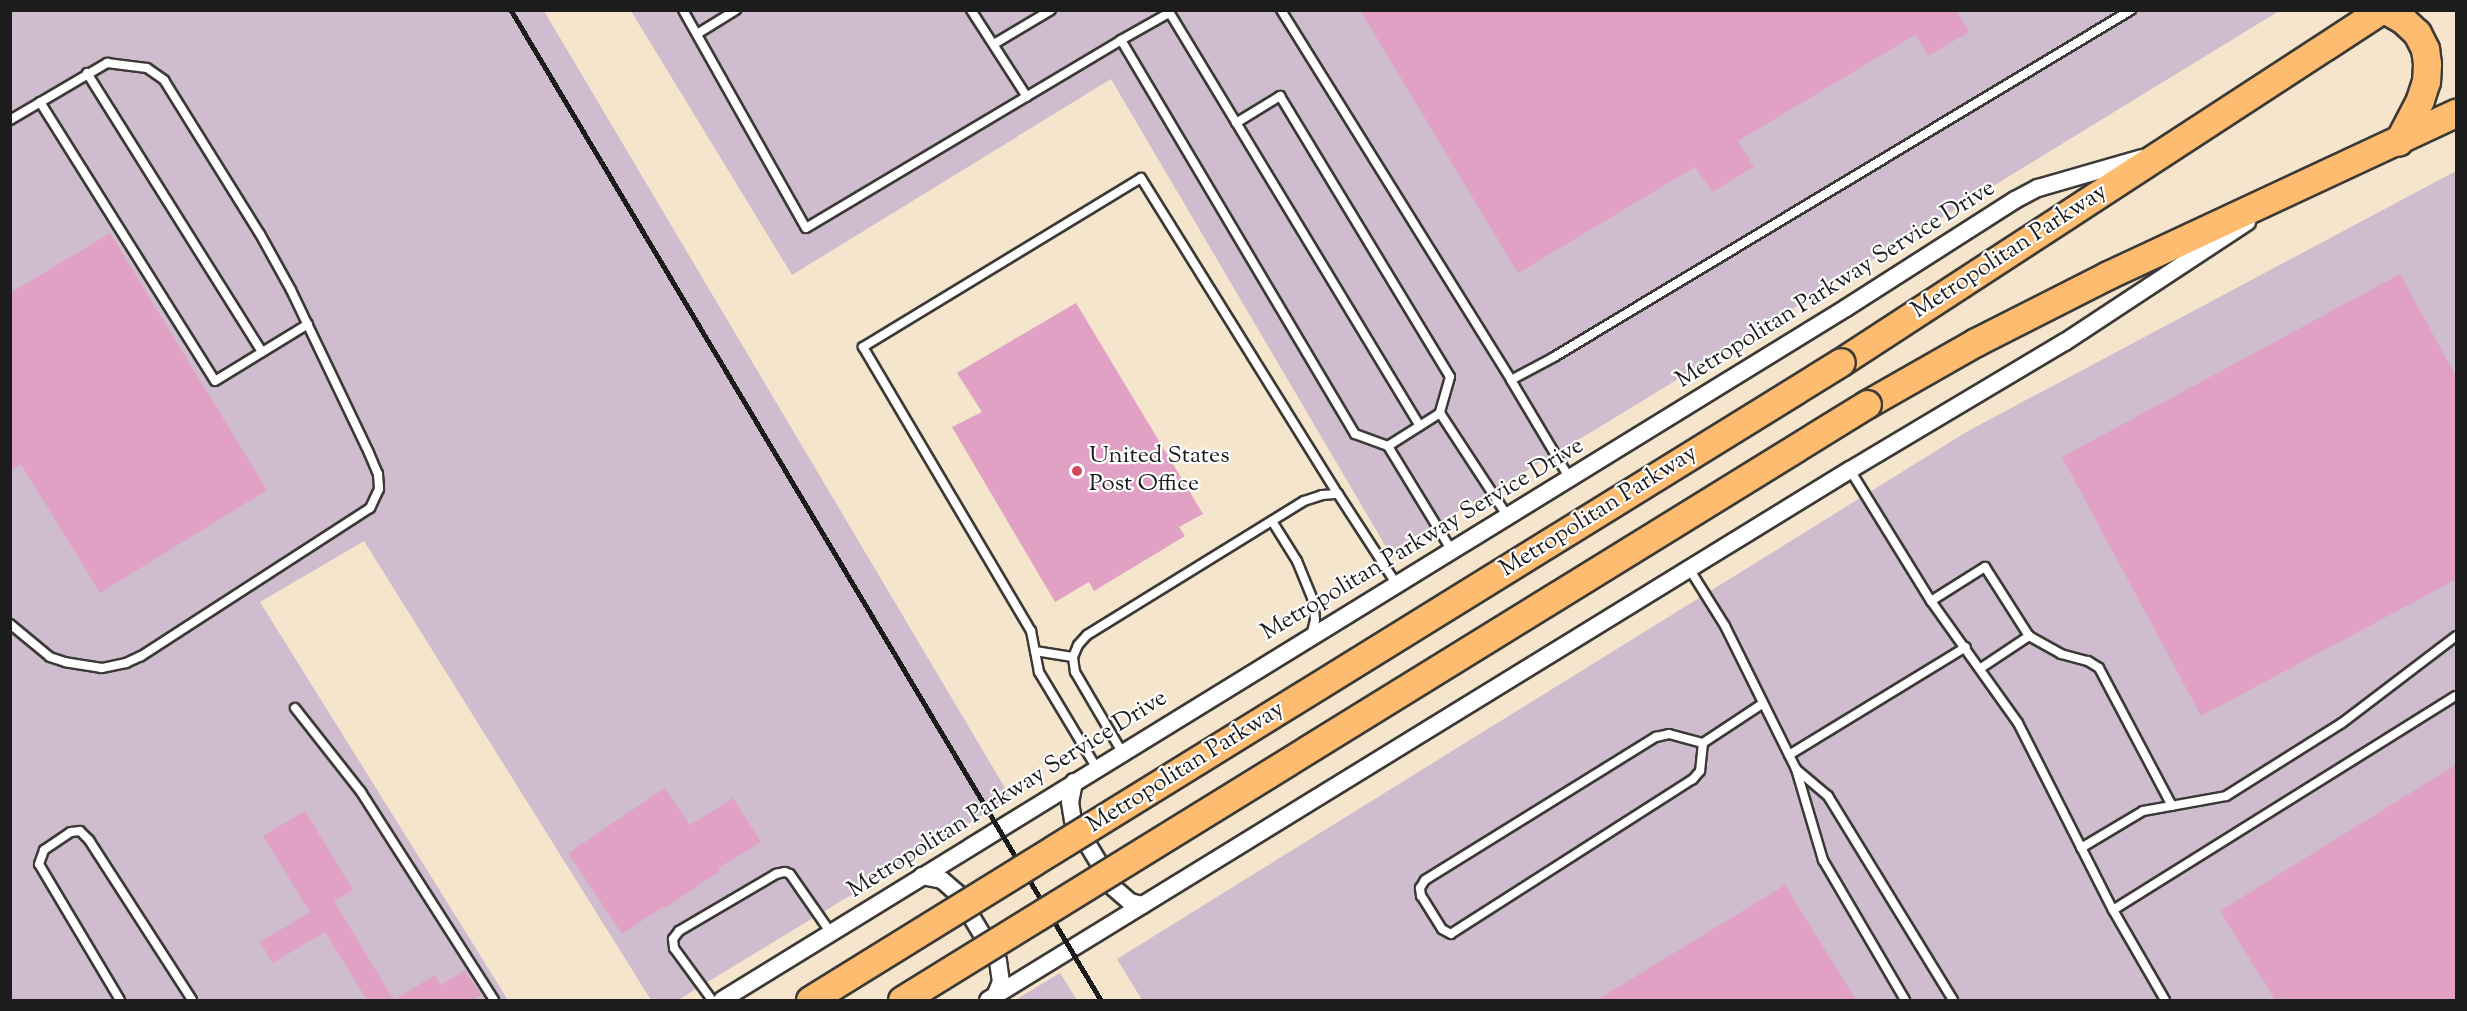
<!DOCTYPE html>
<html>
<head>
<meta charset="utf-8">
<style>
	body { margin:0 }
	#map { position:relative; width:2467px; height:1011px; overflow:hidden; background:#f4e5cc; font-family:"Sorts Mill Goudy",serif }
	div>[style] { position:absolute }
	.industrial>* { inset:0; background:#cfbdcf }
	.building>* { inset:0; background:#e1a1c5 }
	.roads { filter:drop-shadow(2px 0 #3c3a36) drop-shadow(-2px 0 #3c3a36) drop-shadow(0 2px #3c3a36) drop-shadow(0 -2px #3c3a36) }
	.lane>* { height:8px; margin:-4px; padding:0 4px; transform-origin:4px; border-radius:4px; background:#fff }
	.street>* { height:16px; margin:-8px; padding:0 8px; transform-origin:8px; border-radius:8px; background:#fff }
	.primary>* { height:27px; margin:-13.5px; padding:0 13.5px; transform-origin:13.5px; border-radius:13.5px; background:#fdbc70 }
	.rail>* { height:4.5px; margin:-2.25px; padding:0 2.25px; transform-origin:2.25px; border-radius:2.25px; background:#1c1c1c }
	.bridges { filter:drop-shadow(2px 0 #3c3a36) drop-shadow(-2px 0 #3c3a36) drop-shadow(0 2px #3c3a36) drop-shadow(0 -2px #3c3a36) }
	.primary-bridge>* { height:27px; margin:-13.5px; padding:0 13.5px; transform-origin:13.5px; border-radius:13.5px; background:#fdbc70 }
	.dots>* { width:16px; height:16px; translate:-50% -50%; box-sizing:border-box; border:3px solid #fff; border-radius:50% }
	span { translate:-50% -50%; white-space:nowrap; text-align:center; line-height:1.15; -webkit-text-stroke:4.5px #fff; paint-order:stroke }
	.street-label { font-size:24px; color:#1c1c1c }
	.poi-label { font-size:24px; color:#1c1c1c }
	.left { translate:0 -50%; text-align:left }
	.frame { position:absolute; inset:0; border:12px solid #1c1c1c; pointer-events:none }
</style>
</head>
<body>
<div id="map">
	<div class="industrial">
		<div style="clip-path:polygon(10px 11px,544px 11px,1011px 798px,678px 1000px,651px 1000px,364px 541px,260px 602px,508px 1000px,11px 1000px)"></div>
		<div style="clip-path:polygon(631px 11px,2279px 11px,1598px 428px,1389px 552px,1111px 79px,792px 275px)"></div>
		<div style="clip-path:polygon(2456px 171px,2456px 1000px,1142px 1000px,1117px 959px,1968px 431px)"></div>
		<div style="clip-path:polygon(1060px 973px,1077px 1000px,1015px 1000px)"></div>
	</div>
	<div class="building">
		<div style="clip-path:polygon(1360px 10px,1956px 10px,1969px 32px,1928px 56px,1915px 35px,1738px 141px,1754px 167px,1712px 192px,1695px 167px,1518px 273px)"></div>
		<div style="clip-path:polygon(110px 233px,267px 490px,100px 593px,21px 464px,10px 470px,10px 293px)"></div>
		<div style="clip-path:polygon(2400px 274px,2457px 378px,2457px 579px,2201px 716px,2062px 457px)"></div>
		<div style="clip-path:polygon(1076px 303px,1203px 514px,1179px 527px,1185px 536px,1094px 591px,1089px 582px,1055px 602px,952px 427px,982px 412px,957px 373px)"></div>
		<div style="clip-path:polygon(2457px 764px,2457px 1000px,2275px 1000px,2220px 911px)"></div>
		<div style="clip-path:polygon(665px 788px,690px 825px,733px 798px,761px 842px,718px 868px,720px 871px,665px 908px,664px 906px,622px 934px,568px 853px)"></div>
		<div style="clip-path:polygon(305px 811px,353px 890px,334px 901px,394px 1000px,435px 975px,441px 985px,465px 970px,481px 995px,472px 1000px,367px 1000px,325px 932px,273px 963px,260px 942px,310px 912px,263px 836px)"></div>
		<div style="clip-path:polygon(1785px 885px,1856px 1000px,1597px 1000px)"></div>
	</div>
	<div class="roads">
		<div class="lane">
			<div style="left:683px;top:10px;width:250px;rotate:60.6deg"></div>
			<div style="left:806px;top:228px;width:367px;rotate:-30.8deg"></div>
			<div style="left:1121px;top:40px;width:458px;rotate:59.3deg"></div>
			<div style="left:1355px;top:434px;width:35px;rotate:20deg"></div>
			<div style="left:971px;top:10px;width:103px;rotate:57.2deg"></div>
			<div style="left:1168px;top:10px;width:486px;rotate:58.8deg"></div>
			<div style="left:1281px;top:10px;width:436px;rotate:58.1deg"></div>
			<div style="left:1511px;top:380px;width:115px;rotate:59.2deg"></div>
			<div style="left:697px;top:34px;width:46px;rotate:-31.6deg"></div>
			<div style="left:1121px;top:40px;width:55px;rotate:-29.4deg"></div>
			<div style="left:994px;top:44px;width:66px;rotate:-30.8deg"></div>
			<div style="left:87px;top:73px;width:329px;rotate:57.9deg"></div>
			<div style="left:40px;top:102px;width:329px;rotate:57.9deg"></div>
			<div style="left:215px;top:381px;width:109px;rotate:-31.5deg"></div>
			<div style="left:10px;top:120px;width:113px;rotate:-30.4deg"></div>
			<div style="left:107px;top:63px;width:40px;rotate:7.1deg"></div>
			<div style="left:147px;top:68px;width:21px;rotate:35deg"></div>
			<div style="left:164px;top:80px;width:181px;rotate:58.1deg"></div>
			<div style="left:260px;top:234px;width:64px;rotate:61deg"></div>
			<div style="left:291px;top:290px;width:181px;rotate:64.4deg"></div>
			<div style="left:369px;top:453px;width:23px;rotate:67deg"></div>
			<div style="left:378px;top:474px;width:15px;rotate:86deg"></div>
			<div style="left:379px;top:489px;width:21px;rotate:115deg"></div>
			<div style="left:370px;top:508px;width:273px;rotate:147.1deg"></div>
			<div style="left:141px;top:656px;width:17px;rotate:155deg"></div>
			<div style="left:126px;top:663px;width:25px;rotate:168deg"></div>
			<div style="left:102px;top:668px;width:37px;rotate:-171deg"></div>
			<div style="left:65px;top:662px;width:16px;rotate:-162deg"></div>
			<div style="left:50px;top:657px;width:52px;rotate:-140.5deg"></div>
			<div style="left:1236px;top:123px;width:52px;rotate:-31.5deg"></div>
			<div style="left:1280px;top:96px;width:328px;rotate:58.8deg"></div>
			<div style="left:1450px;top:377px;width:37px;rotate:106deg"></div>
			<div style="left:1511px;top:380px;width:49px;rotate:-28.1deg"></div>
			<div style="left:1554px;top:357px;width:673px;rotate:-31.02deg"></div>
			<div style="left:1850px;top:470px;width:154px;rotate:58.3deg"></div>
			<div style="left:1931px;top:601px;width:150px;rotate:54.5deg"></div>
			<div style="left:2018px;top:723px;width:210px;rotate:63.1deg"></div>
			<div style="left:2113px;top:910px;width:104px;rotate:60deg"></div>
			<div style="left:1272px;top:521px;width:47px;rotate:58deg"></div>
			<div style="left:1297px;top:561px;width:42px;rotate:67.7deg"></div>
			<div style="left:1313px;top:600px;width:20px;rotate:84deg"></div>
			<div style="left:1315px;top:620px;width:16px;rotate:104deg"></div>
			<div style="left:1452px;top:551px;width:123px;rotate:-121.4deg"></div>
			<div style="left:1388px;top:446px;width:62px;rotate:-32.4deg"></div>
			<div style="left:1440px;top:413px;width:124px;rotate:56.8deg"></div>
			<div style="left:1690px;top:570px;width:66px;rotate:58deg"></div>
			<div style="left:1725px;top:626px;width:160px;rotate:63.6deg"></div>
			<div style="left:1796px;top:769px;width:95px;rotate:73.5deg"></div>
			<div style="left:1823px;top:860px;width:162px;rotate:59.6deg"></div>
			<div style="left:1931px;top:601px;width:64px;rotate:-32.2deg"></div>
			<div style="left:1985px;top:567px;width:82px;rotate:57.5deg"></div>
			<div style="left:2029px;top:636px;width:37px;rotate:29deg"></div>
			<div style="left:2061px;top:654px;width:28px;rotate:15deg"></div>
			<div style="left:2088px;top:661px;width:13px;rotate:32deg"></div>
			<div style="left:2099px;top:668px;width:156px;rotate:62.1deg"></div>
			<div style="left:1035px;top:651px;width:38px;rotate:9deg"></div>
			<div style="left:1981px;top:668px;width:58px;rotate:-33.7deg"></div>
			<div style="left:295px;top:708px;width:107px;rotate:51.8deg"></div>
			<div style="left:361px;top:792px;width:247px;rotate:57.4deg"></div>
			<div style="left:1703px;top:743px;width:28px;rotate:96deg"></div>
			<div style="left:1700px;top:771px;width:11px;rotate:131deg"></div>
			<div style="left:1693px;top:779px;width:287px;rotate:147.4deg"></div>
			<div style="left:1451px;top:934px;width:10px;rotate:-151deg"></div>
			<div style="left:1442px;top:929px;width:39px;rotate:-122deg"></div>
			<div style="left:1421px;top:896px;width:8px;rotate:-97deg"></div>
			<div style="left:1420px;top:888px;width:9px;rotate:-58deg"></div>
			<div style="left:1425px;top:880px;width:272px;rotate:-31.8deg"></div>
			<div style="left:1656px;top:737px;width:13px;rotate:-13deg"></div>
			<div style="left:1669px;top:734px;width:35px;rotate:15deg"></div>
			<div style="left:1703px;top:743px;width:71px;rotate:-33.5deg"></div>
			<div style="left:1122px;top:752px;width:93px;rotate:-120.4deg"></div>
			<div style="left:1075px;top:672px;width:15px;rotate:-98deg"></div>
			<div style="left:1073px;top:657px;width:13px;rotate:-67deg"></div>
			<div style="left:1078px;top:645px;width:13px;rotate:-48deg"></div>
			<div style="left:1087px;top:635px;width:255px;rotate:-31.7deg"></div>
			<div style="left:1304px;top:501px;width:19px;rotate:-18deg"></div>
			<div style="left:1322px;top:495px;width:16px;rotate:-4deg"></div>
			<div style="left:1338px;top:494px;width:108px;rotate:57deg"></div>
			<div style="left:1789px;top:755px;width:207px;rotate:-31.4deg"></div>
			<div style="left:1096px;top:767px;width:111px;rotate:-121deg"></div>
			<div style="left:1039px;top:672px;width:42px;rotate:-101deg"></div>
			<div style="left:1031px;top:631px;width:330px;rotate:-120.6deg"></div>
			<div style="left:863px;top:347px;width:325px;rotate:-31.3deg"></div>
			<div style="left:1141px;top:178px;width:372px;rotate:58.1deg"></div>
			<div style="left:1796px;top:769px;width:42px;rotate:40.2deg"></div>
			<div style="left:1828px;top:796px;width:239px;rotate:58.5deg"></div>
			<div style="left:2081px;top:848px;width:72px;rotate:-30.8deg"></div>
			<div style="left:2143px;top:811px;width:84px;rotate:-10.2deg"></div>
			<div style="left:2226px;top:796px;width:137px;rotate:-32.2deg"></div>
			<div style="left:2342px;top:723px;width:143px;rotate:-37.3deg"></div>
			<div style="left:2113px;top:910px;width:404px;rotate:-32deg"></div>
			<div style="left:120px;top:1000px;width:158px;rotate:-120.8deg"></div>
			<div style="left:39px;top:864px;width:15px;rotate:-70deg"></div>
			<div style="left:44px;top:850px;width:32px;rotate:-34deg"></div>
			<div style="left:71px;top:832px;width:9px;rotate:-6deg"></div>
			<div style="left:80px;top:831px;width:13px;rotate:45deg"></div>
			<div style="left:89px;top:840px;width:190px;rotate:57.2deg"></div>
			<div style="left:712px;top:1000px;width:64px;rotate:-126.2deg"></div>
			<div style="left:674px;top:948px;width:9px;rotate:-96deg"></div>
			<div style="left:673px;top:939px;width:10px;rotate:-53deg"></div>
			<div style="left:679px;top:931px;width:113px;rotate:-30.4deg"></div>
			<div style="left:776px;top:874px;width:9px;rotate:-13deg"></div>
			<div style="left:785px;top:872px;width:5px;rotate:22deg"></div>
			<div style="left:790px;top:874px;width:72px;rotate:55.2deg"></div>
		</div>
		<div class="street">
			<div style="left:1074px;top:782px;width:20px;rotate:101deg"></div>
			<div style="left:1070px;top:802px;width:18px;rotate:81deg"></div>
			<div style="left:1073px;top:820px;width:79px;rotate:58.9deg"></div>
			<div style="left:1114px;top:888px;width:21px;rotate:41deg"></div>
			<div style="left:1130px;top:902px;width:13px;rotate:13deg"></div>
			<div style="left:922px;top:876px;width:20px;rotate:11deg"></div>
			<div style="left:942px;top:880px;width:20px;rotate:41deg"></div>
			<div style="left:957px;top:893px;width:79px;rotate:58.9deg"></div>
			<div style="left:998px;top:961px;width:21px;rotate:82deg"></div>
			<div style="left:1001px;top:982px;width:15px;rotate:113deg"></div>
			<div style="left:722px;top:1000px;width:1320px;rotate:-31.62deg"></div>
			<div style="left:1846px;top:308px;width:201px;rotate:-32.6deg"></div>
			<div style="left:2015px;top:200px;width:26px;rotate:-28deg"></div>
			<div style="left:2038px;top:188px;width:108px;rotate:-16.1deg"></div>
			<div style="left:988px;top:1000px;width:1012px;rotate:-31.59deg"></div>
			<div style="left:1850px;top:470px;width:250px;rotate:-30.8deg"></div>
			<div style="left:2065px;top:342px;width:218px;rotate:-33.4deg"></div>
		</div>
		<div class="primary">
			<div style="left:2386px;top:10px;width:20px;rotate:30deg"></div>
			<div style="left:2403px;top:20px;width:19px;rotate:43deg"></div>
			<div style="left:2417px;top:33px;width:18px;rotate:63deg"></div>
			<div style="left:2425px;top:49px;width:15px;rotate:82deg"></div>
			<div style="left:2427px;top:64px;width:17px;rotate:93deg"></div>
			<div style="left:2426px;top:81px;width:20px;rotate:108deg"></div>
			<div style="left:2420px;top:100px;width:47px;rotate:117.6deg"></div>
			<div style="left:1841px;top:362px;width:645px;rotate:-33.1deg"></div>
			<div style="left:1867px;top:404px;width:125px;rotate:-29.6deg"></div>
			<div style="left:1976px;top:342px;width:148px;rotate:-26.9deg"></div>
			<div style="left:2108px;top:275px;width:384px;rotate:-25deg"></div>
		</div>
	</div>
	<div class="rail">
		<div style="left:511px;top:10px;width:1152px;rotate:59.21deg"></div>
	</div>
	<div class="bridges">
		<div class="primary-bridge">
			<div style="left:810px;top:1000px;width:1212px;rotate:-31.75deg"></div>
			<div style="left:902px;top:1000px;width:1134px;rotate:-31.7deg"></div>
		</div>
	</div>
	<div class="dots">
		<div style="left:1077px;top:471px;background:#d1495b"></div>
	</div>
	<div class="street-label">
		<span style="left:2010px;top:252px;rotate:-33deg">Metropolitan Parkway</span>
		<span style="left:1836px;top:285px;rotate:-32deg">Metropolitan Parkway Service Drive</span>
		<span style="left:1599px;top:512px;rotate:-32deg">Metropolitan Parkway</span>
		<span style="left:1423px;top:540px;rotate:-31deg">Metropolitan Parkway Service Drive</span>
		<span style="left:1186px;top:768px;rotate:-32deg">Metropolitan Parkway</span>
		<span style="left:1008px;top:795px;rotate:-32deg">Metropolitan Parkway Service Drive</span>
	</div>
	<div class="poi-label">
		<span class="left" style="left:1089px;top:471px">United States<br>Post Office</span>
	</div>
	<div class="frame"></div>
</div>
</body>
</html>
